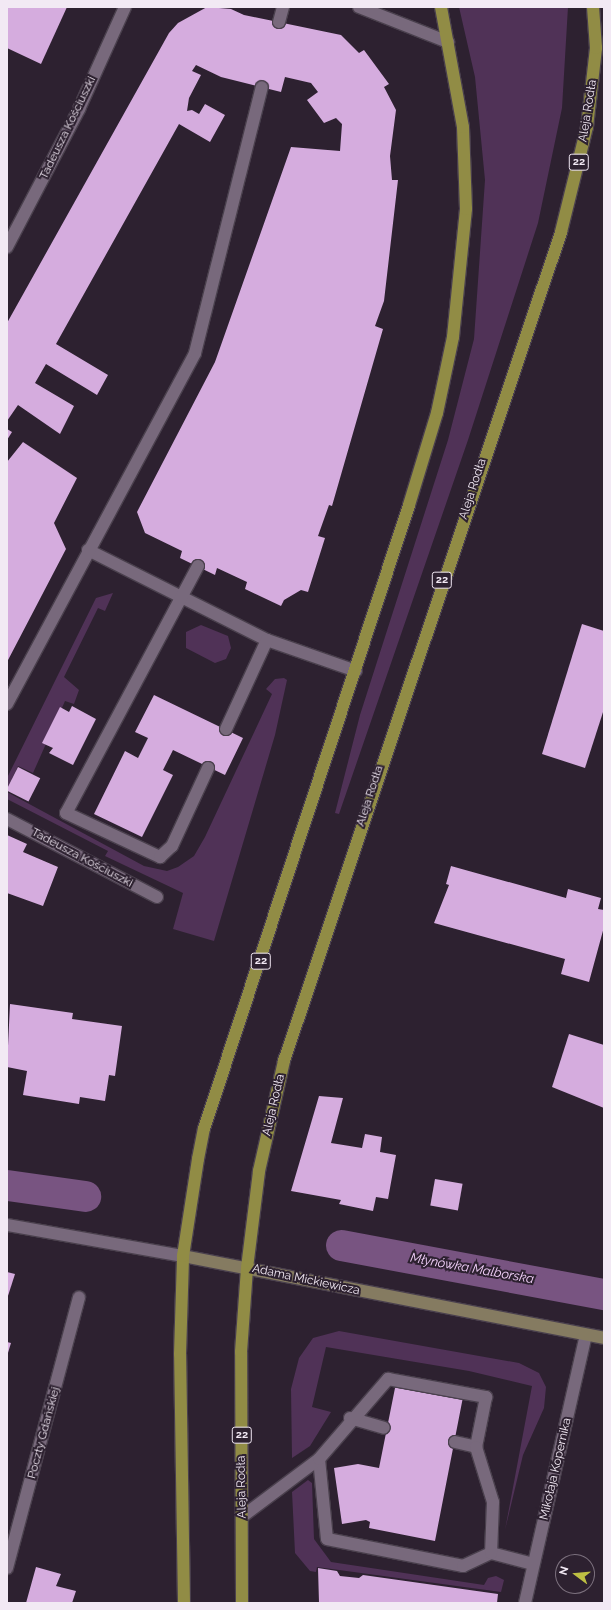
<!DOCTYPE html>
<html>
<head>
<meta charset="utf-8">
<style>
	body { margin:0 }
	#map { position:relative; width:611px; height:1610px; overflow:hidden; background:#2d2130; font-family:Raleway,sans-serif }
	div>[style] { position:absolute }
	.green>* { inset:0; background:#503257 }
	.canal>* { height:31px; margin:-15.5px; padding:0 15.5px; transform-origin:15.5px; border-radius:15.5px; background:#785481 }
	.building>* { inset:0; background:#d5acde; transform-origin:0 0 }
	.roads { filter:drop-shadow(1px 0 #4a404d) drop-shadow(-1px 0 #4a404d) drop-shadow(0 1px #4a404d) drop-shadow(0 -1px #4a404d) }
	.lane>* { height:12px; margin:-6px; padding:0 6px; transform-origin:6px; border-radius:6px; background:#78697c }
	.street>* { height:12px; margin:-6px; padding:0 6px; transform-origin:6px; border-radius:6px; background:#78697c }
	.secondary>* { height:12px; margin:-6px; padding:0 6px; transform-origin:6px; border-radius:6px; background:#857b61 }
	.primary>* { height:12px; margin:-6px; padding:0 6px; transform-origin:6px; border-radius:6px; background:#918c45 }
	span { translate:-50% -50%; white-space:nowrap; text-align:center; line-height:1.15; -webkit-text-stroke:4px #2d2130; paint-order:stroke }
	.shield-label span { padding:1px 3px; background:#2d2130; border:1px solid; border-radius:3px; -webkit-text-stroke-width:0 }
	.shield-label { font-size:11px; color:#f2e9f4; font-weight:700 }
	.street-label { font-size:12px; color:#f2e9f4 }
	.water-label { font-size:13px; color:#f3d1fb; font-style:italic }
	.frame { position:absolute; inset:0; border:8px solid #f2e9f4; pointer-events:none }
	.north { position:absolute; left:555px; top:1554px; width:40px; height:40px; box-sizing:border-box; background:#2d2130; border:1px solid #7c717e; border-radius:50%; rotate:286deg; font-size:11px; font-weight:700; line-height:16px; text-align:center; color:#f2e9f4 }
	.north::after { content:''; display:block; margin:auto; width:14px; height:18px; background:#bdbf43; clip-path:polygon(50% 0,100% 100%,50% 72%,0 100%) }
</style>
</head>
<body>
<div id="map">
	<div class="green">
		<div style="clip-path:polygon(459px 7px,568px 7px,562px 108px,538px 223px,468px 440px,339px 814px,335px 813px,360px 715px,448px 440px,474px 339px,485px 180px,475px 77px)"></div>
		<div style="clip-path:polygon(113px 593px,105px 611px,98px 608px,64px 677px,79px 690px,74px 704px,65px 701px,33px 773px,18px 766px,7px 789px,7px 778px,96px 598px)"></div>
		<div style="clip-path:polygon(201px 625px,228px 636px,231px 648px,226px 659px,215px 663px,186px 648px,186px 632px)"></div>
		<div style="clip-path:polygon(284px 678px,287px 680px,275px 735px,214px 941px,173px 929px,183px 893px,105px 856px,108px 851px,7px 799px,7px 792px,144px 866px,167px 871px,178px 867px,194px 856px,205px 837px,272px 694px,266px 689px,275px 679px)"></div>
		<div style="clip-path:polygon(339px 1331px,519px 1363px,539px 1373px,546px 1387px,544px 1408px,523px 1455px,505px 1530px,532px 1386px,469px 1371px,326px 1347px,312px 1407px,331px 1412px,310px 1446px,292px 1458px,291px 1389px,299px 1358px,313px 1338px)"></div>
		<div style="clip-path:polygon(308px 1480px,312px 1483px,314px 1539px,331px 1562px,484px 1585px,488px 1578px,496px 1576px,504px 1580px,501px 1592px,317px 1567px,316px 1572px,310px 1571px,295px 1553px,292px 1492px)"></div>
	</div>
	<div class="canal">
		<div style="left:7px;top:1185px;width:79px;rotate:8deg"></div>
		<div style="left:341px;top:1245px;width:268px;rotate:10.6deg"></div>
	</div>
	<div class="building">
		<div style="clip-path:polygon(7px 7px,67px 7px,41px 64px,7px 48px)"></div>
		<div style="clip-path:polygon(207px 7px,231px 9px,244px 15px,341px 35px,359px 53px,364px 50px,389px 84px,384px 87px,396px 110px,390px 156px,392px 180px,398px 180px,384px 301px,375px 326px,383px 329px,332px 506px,329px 505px,318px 536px,325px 538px,308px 592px,301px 590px,284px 600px,281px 606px,245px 589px,247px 582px,217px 568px,215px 575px,180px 558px,182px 551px,145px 533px,137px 512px,215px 362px,291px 147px,340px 151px,342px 124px,336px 118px,324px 123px,307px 100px,318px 92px,311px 83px,285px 77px,281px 92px,221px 77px,196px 65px,192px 71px,201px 75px,189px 98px,187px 111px,192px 110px,199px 114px,205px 104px,225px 115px,210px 142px,179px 124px,56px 344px,108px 375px,97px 395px,46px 364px,35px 383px,74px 406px,60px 434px,18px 405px,7px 421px,7px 323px,169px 33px,178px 23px)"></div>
		<div style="clip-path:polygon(7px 429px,12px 432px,7px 440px)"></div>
		<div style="clip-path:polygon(23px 442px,77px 478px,54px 523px,66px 549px,7px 662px,7px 462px)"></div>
		<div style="clip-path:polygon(582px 624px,604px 631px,604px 709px,585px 768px,542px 754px)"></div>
		<div style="clip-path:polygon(154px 695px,243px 738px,225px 775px,173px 750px,163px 770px,173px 775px,142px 837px,94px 814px,125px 751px,138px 758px,148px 738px,135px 732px)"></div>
		<div style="clip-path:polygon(72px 706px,96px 719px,73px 765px,49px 753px,53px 748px,42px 743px,60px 707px,69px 712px)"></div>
		<div style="left:18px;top:767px;width:25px;height:26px;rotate:27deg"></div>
		<div style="clip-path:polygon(7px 835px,27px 844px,23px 852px,58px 867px,43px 906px,7px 893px)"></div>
		<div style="clip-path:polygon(451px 866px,566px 898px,568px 889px,601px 898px,598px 909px,604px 910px,604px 927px,589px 982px,561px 974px,565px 959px,434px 923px,449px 885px,446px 884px)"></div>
		<div style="clip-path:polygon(10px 1004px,73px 1013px,72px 1019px,122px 1026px,115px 1076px,109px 1075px,105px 1101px,80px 1097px,79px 1104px,23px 1095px,27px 1071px,7px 1067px)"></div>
		<div style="clip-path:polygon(569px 1034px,604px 1045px,604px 1108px,552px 1087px)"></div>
		<div style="clip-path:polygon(319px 1096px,343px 1098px,331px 1143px,362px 1148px,365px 1134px,382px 1137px,380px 1152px,396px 1155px,388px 1199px,376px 1197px,373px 1211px,339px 1204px,341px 1200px,291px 1191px)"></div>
		<div style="left:435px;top:1179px;width:28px;height:27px;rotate:10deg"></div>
		<div style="clip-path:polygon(7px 1272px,15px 1274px,7px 1299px)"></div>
		<div style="clip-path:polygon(7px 1342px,11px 1343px,7px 1356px)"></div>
		<div style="clip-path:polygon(396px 1383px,463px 1397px,435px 1541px,369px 1528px,370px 1522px,366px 1520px,342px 1524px,334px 1468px,358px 1464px,379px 1468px)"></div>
		<div style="clip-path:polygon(36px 1567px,61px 1574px,56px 1586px,76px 1591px,72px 1603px,26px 1603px)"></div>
		<div style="clip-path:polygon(318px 1568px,337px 1571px,340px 1576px,359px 1578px,363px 1575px,498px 1594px,497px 1603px,319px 1603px)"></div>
	</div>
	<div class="roads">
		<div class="lane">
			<div style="left:279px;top:22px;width:16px;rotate:-75deg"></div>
			<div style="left:88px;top:550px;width:200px;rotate:26.7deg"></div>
			<div style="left:267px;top:640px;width:94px;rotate:19.2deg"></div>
			<div style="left:198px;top:566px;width:280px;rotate:118.1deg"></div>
			<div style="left:66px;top:813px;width:104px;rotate:25.1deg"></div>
			<div style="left:160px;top:857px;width:16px;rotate:-43deg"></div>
			<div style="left:172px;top:846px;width:86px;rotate:-65.2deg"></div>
			<div style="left:7px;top:704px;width:398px;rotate:-61.8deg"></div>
			<div style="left:195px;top:353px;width:274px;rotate:-75.9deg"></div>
			<div style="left:226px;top:729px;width:98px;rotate:-65.3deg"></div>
			<div style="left:7px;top:819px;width:169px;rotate:27.5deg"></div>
			<div style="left:350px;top:1418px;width:35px;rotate:16deg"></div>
			<div style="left:455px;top:1442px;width:22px;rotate:13deg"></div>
			<div style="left:319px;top:1459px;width:80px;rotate:84.3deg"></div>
			<div style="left:327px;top:1539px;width:139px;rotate:11.2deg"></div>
			<div style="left:463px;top:1566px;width:31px;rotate:-25deg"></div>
			<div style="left:491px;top:1553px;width:43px;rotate:14.7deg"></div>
			<div style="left:243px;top:1516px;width:95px;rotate:-36.9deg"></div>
			<div style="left:319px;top:1459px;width:106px;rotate:-49.2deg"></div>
			<div style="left:388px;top:1379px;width:100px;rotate:10.4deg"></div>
			<div style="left:486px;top:1397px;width:51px;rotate:101.3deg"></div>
			<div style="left:476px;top:1447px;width:58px;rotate:72.8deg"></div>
			<div style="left:493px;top:1502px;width:51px;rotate:92.2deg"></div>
		</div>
		<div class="street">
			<div style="left:359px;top:7px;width:96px;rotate:21.5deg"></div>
			<div style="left:7px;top:247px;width:156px;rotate:-62.4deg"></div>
			<div style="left:79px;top:109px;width:112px;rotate:-65.7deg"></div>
			<div style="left:7px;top:1225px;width:179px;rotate:10deg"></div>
			<div style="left:7px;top:1568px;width:280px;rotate:-75.1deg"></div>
			<div style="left:525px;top:1603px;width:275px;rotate:-77.2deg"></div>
		</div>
		<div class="secondary">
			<div style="left:183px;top:1256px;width:429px;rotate:11deg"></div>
		</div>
		<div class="primary">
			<div style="left:184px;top:1603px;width:249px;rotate:-90.9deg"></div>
			<div style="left:180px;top:1354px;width:98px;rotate:-88.2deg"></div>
			<div style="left:183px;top:1256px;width:98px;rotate:-81.2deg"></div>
			<div style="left:198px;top:1159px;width:31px;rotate:-79deg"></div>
			<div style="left:204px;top:1129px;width:657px;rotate:-71.81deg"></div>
			<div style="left:409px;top:505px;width:96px;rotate:-73.1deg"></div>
			<div style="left:437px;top:413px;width:78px;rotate:-78.1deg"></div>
			<div style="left:453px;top:337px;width:129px;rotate:-84.2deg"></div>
			<div style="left:466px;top:209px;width:82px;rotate:-92.1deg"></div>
			<div style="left:463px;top:127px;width:122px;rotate:-100.4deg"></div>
			<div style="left:242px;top:1603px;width:251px;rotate:-90.2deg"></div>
			<div style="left:241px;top:1352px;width:84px;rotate:-85.9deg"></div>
			<div style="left:247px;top:1268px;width:98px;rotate:-82.9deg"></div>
			<div style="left:259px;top:1171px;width:113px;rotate:-77.2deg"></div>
			<div style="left:284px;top:1061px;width:874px;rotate:-71.52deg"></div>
			<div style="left:561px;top:232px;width:108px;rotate:-76.1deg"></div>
			<div style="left:587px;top:127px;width:80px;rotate:-83.5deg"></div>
			<div style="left:596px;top:48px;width:41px;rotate:-94.2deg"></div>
		</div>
	</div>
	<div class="shield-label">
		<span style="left:579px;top:162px">22</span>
		<span style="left:442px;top:580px">22</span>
		<span style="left:261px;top:961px">22</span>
		<span style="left:242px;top:1435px">22</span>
	</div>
	<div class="street-label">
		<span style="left:588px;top:111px;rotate:-81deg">Aleja Rodła</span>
		<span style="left:68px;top:128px;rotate:-64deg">Tadeusza Kościuszki</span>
		<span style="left:473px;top:489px;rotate:-72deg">Aleja Rodła</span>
		<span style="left:370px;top:796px;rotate:-72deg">Aleja Rodła</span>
		<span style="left:82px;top:858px;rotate:28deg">Tadeusza Kościuszki</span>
		<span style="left:274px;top:1105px;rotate:-77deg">Aleja Rodła</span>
		<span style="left:306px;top:1280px;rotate:12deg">Adama Mickiewicza</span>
		<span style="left:44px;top:1433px;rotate:-75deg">Poczty Gdańskiej</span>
		<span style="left:556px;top:1469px;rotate:-77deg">Mikołaja Kopernika</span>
		<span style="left:242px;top:1487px;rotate:-91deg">Aleja Rodła</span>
	</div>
	<div class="water-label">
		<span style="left:472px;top:1269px;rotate:10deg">Młynówka Malborska</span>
	</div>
	<div class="frame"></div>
	<div class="north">N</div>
</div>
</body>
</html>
